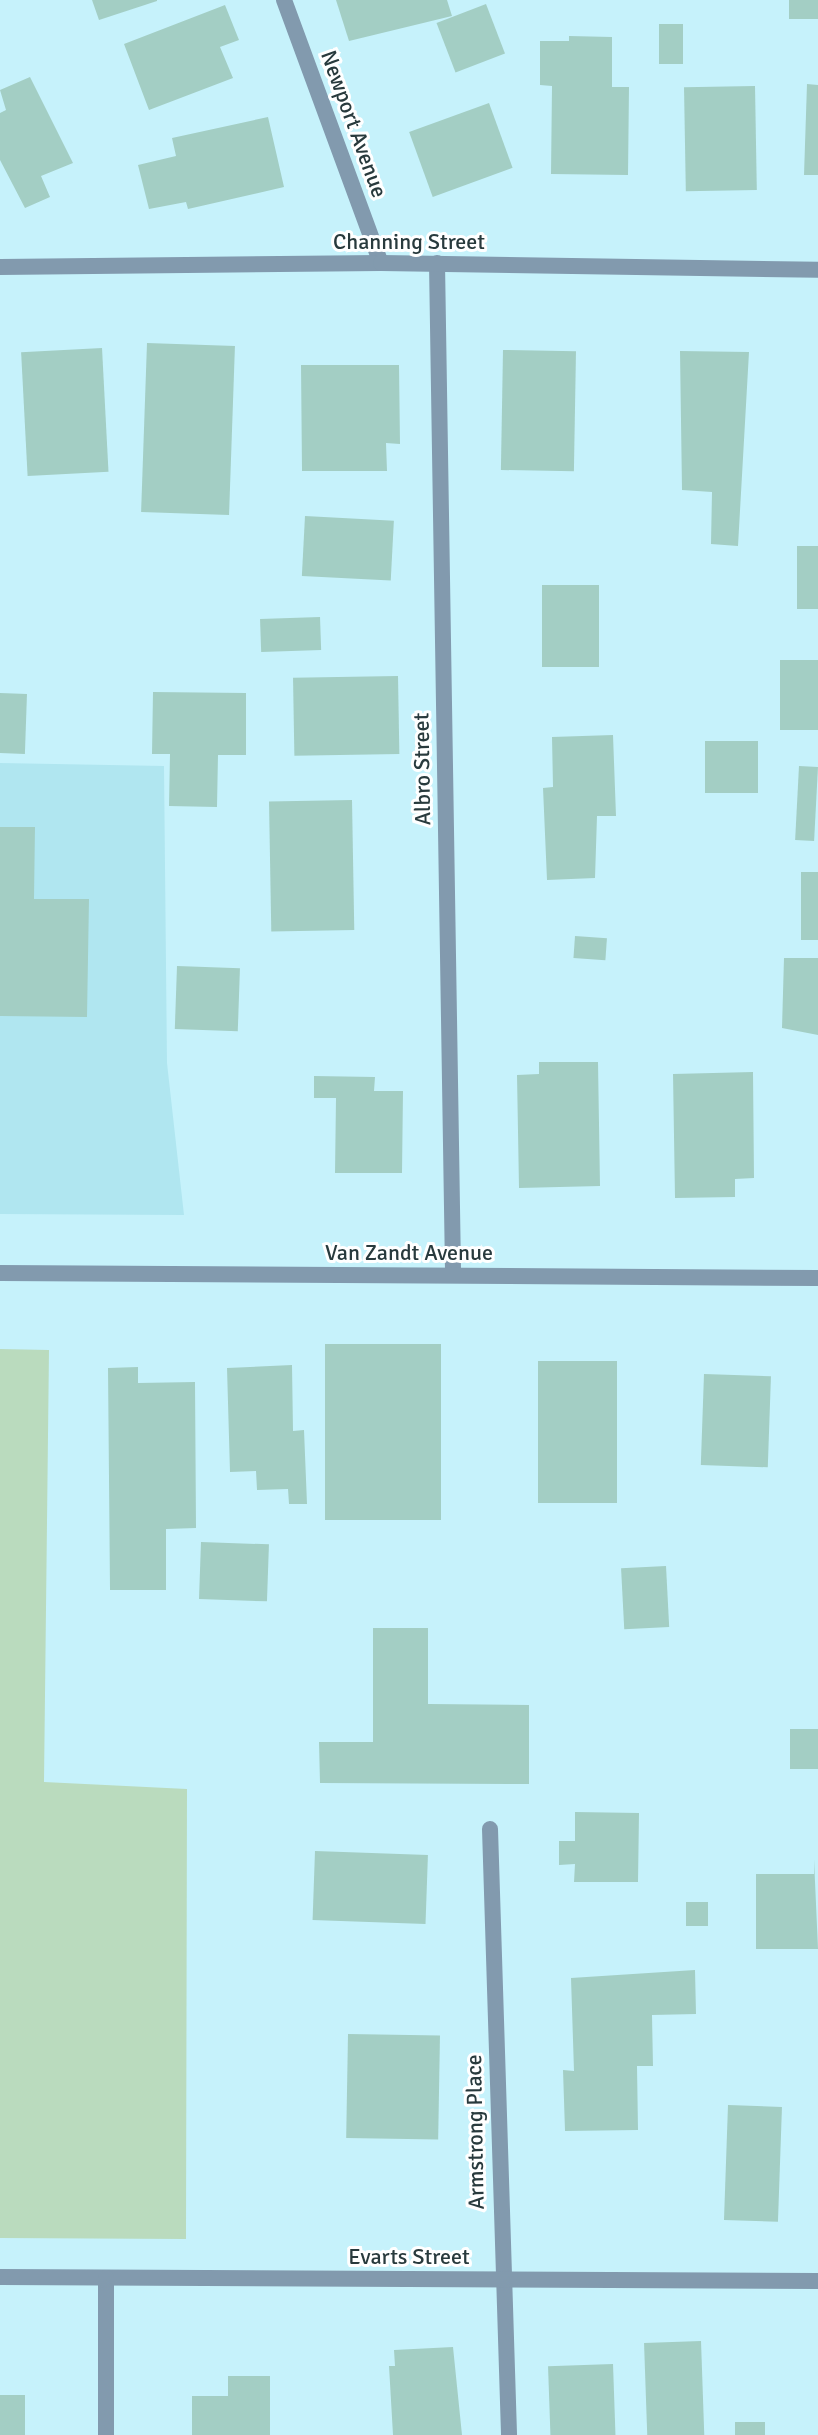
<!DOCTYPE html>
<html>
<head>
<meta charset="utf-8">
<style>
	body { margin:0 }
	#map { position:relative; width:818px; height:2435px; overflow:hidden; background:#c6f2fb; font-family:Signika,sans-serif }
	div>[style] { position:absolute }
	.built>* { inset:0; background:#b0e6f0 }
	.green>* { inset:0; background:#badbbe }
	.building>* { inset:0; background:#a3cec4; transform-origin:0 0 }
	.minor>* { height:16px; margin:-8px; padding:0 8px; transform-origin:8px; border-radius:8px; background:#829aae }
	.tertiary>* { height:16px; margin:-8px; padding:0 8px; transform-origin:8px; border-radius:8px; background:#829aae }
	span { translate:-50% -50%; white-space:nowrap; text-align:center; line-height:1.15; -webkit-text-stroke:6px #fff; paint-order:stroke }
	.street-label { font-size:22px; color:#283a3d }
</style>
</head>
<body>
<div id="map">
	<div class="built">
		<div style="clip-path:polygon(0 763px,164px 766px,167px 1063px,184px 1215px,0 1214px)"></div>
	</div>
	<div class="green">
		<div style="clip-path:polygon(0 1349px,49px 1350px,44px 1782px,187px 1789px,186px 2239px,0 2238px)"></div>
	</div>
	<div class="building">
		<div style="clip-path:polygon(92px 0,157px 0,157px 1px,99px 20px)"></div>
		<div style="clip-path:polygon(336px 0,447px 0,452px 16px,349px 41px)"></div>
		<div style="left:789px;top:0;width:29px;height:19px"></div>
		<div style="left:486px;top:4px;width:53px;height:53px;rotate:69deg"></div>
		<div style="clip-path:polygon(225px 5px,239px 40px,220px 47px,233px 78px,149px 110px,124px 44px)"></div>
		<div style="left:659px;top:24px;width:24px;height:40px"></div>
		<div style="clip-path:polygon(569px 36px,612px 37px,612px 87px,629px 87px,628px 175px,551px 174px,552px 86px,540px 85px,540px 41px,569px 41px)"></div>
		<div style="clip-path:polygon(30px 77px,73px 163px,41px 176px,50px 197px,25px 208px,0 160px,0 113px,6px 110px,0 90px)"></div>
		<div style="clip-path:polygon(807px 84px,818px 85px,818px 175px,804px 175px)"></div>
		<div style="left:755px;top:86px;width:104px;height:71px;rotate:89deg"></div>
		<div style="left:489px;top:103px;width:69px;height:85px;rotate:70deg"></div>
		<div style="clip-path:polygon(268px 117px,284px 187px,188px 209px,186px 202px,149px 209px,138px 165px,176px 156px,172px 138px)"></div>
		<div style="left:147px;top:343px;width:88px;height:169px;rotate:2deg"></div>
		<div style="left:102px;top:348px;width:124px;height:81px;rotate:87deg"></div>
		<div style="left:503px;top:350px;width:73px;height:120px;rotate:1deg"></div>
		<div style="clip-path:polygon(680px 351px,749px 352px,738px 546px,711px 544px,712px 492px,682px 490px)"></div>
		<div style="clip-path:polygon(301px 365px,399px 365px,400px 444px,386px 443px,387px 471px,302px 471px)"></div>
		<div style="left:305px;top:516px;width:89px;height:60px;rotate:3deg"></div>
		<div style="left:818px;top:546px;width:63px;height:21px;rotate:90deg"></div>
		<div style="left:542px;top:585px;width:57px;height:82px"></div>
		<div style="left:320px;top:617px;width:33px;height:60px;rotate:88deg"></div>
		<div style="left:818px;top:660px;width:70px;height:38px;rotate:90deg"></div>
		<div style="left:398px;top:676px;width:78px;height:105px;rotate:89deg"></div>
		<div style="clip-path:polygon(153px 692px,246px 693px,246px 755px,218px 755px,217px 807px,169px 806px,170px 754px,152px 754px)"></div>
		<div style="left:0;top:693px;width:27px;height:60px;rotate:2deg"></div>
		<div style="clip-path:polygon(613px 735px,616px 816px,597px 816px,595px 878px,547px 880px,543px 788px,553px 787px,552px 737px)"></div>
		<div style="left:705px;top:741px;width:53px;height:52px"></div>
		<div style="left:799px;top:766px;width:19px;height:74px;rotate:3deg"></div>
		<div style="left:352px;top:800px;width:130px;height:83px;rotate:89deg"></div>
		<div style="clip-path:polygon(0 827px,35px 827px,34px 899px,89px 899px,87px 1017px,0 1016px)"></div>
		<div style="left:801px;top:872px;width:17px;height:68px"></div>
		<div style="left:575px;top:936px;width:32px;height:22px;rotate:4deg"></div>
		<div style="clip-path:polygon(784px 958px,818px 958px,818px 1035px,782px 1028px)"></div>
		<div style="left:177px;top:966px;width:63px;height:63px;rotate:2deg"></div>
		<div style="clip-path:polygon(539px 1062px,598px 1062px,600px 1186px,519px 1188px,517px 1075px,539px 1074px)"></div>
		<div style="clip-path:polygon(753px 1072px,754px 1178px,735px 1179px,735px 1197px,675px 1198px,673px 1074px)"></div>
		<div style="clip-path:polygon(314px 1076px,375px 1077px,374px 1091px,403px 1091px,402px 1173px,335px 1173px,336px 1098px,314px 1098px)"></div>
		<div style="left:325px;top:1344px;width:116px;height:176px"></div>
		<div style="left:538px;top:1361px;width:79px;height:142px"></div>
		<div style="clip-path:polygon(292px 1365px,293px 1431px,304px 1430px,307px 1504px,289px 1504px,288px 1489px,257px 1490px,256px 1471px,230px 1472px,227px 1368px)"></div>
		<div style="clip-path:polygon(138px 1367px,138px 1383px,195px 1382px,196px 1528px,166px 1529px,166px 1590px,110px 1590px,108px 1368px)"></div>
		<div style="left:704px;top:1374px;width:67px;height:91px;rotate:2deg"></div>
		<div style="left:201px;top:1542px;width:68px;height:57px;rotate:2deg"></div>
		<div style="left:666px;top:1566px;width:61px;height:45px;rotate:87deg"></div>
		<div style="clip-path:polygon(373px 1628px,428px 1628px,428px 1704px,529px 1705px,529px 1784px,320px 1783px,319px 1742px,373px 1742px)"></div>
		<div style="left:790px;top:1729px;width:28px;height:40px"></div>
		<div style="clip-path:polygon(575px 1812px,639px 1813px,638px 1882px,574px 1882px,575px 1864px,559px 1865px,559px 1841px,575px 1841px)"></div>
		<div style="left:315px;top:1851px;width:113px;height:69px;rotate:2deg"></div>
		<div style="clip-path:polygon(814px 1859px,818px 1949px,756px 1949px,756px 1874px,814px 1874px)"></div>
		<div style="left:686px;top:1902px;width:22px;height:24px"></div>
		<div style="clip-path:polygon(695px 1970px,696px 2014px,652px 2015px,653px 2066px,637px 2066px,638px 2130px,565px 2131px,563px 2070px,574px 2071px,571px 1978px)"></div>
		<div style="left:348px;top:2034px;width:92px;height:104px;rotate:1deg"></div>
		<div style="left:728px;top:2105px;width:54px;height:115px;rotate:2deg"></div>
		<div style="left:701px;top:2341px;width:94px;height:57px;rotate:88deg"></div>
		<div style="clip-path:polygon(453px 2347px,462px 2435px,393px 2435px,389px 2366px,395px 2366px,394px 2350px)"></div>
		<div style="left:613px;top:2364px;width:71px;height:65px;rotate:88deg"></div>
		<div style="clip-path:polygon(228px 2376px,270px 2376px,270px 2435px,192px 2435px,192px 2396px,228px 2396px)"></div>
		<div style="left:0;top:2395px;width:25px;height:40px"></div>
		<div style="left:735px;top:2422px;width:30px;height:13px"></div>
	</div>
	<div class="minor">
		<div style="left:284px;top:0;width:280px;rotate:69.8deg"></div>
		<div style="left:437px;top:263px;width:1012px;rotate:89.09deg"></div>
		<div style="left:0;top:267px;width:381px;rotate:-0.6deg"></div>
		<div style="left:381px;top:263px;width:437px;rotate:0.9deg"></div>
		<div style="left:490px;top:1829px;width:606px;rotate:88.2deg"></div>
		<div style="left:0;top:2277px;width:818px;rotate:0.28deg"></div>
		<div style="left:106px;top:2435px;width:157px;rotate:-90deg"></div>
	</div>
	<div class="tertiary">
		<div style="left:0;top:1273px;width:818px;rotate:0.35deg"></div>
	</div>
	<div class="street-label">
		<span style="left:354px;top:124px;rotate:70deg">Newport Avenue</span>
		<span style="left:409px;top:242px">Channing Street</span>
		<span style="left:422px;top:769px;rotate:-91deg">Albro Street</span>
		<span style="left:409px;top:1253px">Van Zandt Avenue</span>
		<span style="left:475px;top:2132px;rotate:-91deg">Armstrong Place</span>
		<span style="left:409px;top:2257px">Evarts Street</span>
	</div>
</div>
</body>
</html>
